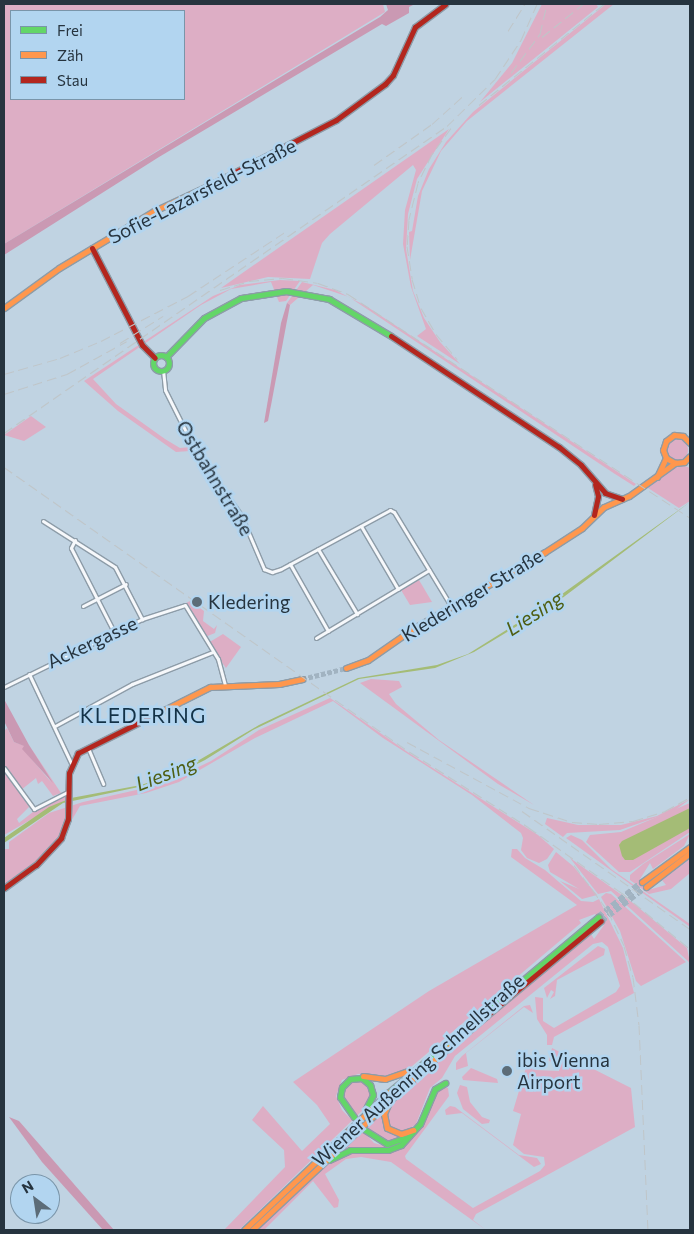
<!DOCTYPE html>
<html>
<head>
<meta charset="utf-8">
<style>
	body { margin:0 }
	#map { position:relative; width:694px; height:1234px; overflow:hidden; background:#c0d3e2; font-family:Commissioner,sans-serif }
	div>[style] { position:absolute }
	.green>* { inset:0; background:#ddaec5 }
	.round { border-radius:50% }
	.forest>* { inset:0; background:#ca99b3 }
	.water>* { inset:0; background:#a4bc76 }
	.secondary-tunnel>* { height:4.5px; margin-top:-2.25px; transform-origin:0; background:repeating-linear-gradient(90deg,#a1b3c1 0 4.5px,transparent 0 6.5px) }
	.highway-tunnel>* { height:6px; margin-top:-3px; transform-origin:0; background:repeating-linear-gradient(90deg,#a1b3c1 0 6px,transparent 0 9px) }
	.roads { filter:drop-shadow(1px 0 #8d9ca8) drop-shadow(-1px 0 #8d9ca8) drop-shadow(0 1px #8d9ca8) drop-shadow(0 -1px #8d9ca8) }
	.street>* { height:3px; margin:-1.5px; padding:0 1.5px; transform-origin:1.5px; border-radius:1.5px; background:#f6f8fb }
	.fast>* { height:5px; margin:-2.5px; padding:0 2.5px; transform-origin:2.5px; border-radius:2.5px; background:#63d668 }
	.fast>.ring { margin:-2.5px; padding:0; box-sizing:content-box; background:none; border:5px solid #63d668; border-radius:50% }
	.slow>* { height:5px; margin:-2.5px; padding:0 2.5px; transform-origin:2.5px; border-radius:2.5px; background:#ff974d }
	.jam>* { height:5px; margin:-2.5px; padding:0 2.5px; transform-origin:2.5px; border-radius:2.5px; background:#b3261e }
	.rail>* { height:1px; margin-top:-0.5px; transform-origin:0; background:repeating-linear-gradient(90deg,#bfc5c8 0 10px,transparent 0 15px) }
	.dots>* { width:14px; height:14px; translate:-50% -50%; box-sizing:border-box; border:2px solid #b2d5f0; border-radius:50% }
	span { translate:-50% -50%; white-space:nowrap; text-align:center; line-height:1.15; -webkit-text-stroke:5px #b2d5f0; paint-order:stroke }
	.street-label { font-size:19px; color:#26343f }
	.poi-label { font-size:19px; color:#26343f }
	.left { translate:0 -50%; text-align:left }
	.water-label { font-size:20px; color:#4e5e12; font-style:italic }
	.quarter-label { font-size:21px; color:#133247; letter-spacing:1px }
	.frame { position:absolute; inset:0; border:5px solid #26343f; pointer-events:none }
	.legend { position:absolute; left:10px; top:10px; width:175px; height:90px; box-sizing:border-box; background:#b2d5f0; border:1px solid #7a95a9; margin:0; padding:6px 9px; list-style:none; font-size:15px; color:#26343f }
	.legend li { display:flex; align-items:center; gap:10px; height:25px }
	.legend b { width:25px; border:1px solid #7a95a9 }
	.north { position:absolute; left:10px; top:1174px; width:50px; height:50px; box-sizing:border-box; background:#b2d5f0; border:1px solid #7a95a9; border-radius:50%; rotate:329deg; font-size:14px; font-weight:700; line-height:20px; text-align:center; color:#26343f }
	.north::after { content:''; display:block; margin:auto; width:18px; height:22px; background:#5c6c78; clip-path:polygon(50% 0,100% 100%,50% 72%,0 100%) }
</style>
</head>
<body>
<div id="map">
	<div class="green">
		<div style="clip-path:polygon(evenodd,4px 4px,383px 4px,385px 12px,4px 244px,4px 4px,11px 11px,184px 11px,184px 99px,11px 99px,11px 11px)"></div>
		<div style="clip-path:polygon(542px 4px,596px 4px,598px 7px,480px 102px,512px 63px)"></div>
		<div style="clip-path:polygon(606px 4px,614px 4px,467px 121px,441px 151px,422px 191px,410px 260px,409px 232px,412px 231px,418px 196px,429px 169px,446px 142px,473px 112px)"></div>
		<div style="clip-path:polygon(449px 129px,417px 179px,408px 214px,406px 249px,413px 291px,424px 318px,440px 342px,460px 364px,417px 336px,426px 329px,411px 287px,403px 244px,405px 210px,416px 170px,413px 165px,330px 234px,322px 243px,310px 279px,268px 277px,221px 288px)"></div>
		<div style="clip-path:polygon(280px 280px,300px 281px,286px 301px,279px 302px,271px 282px,231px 289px,201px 305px,93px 379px,116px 404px,165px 439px,180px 448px,191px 447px,190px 451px,176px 452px,118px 411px,84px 381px,213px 296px,240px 285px)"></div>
		<div style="clip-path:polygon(302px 282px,335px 290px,366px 306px,636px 484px,634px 486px,615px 474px,349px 297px,313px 285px,290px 305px,287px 303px)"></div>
		<div style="clip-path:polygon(31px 416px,46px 427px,24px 441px,4px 435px)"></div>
		<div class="round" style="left:666px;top:439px;width:22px;height:22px"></div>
		<div style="clip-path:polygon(685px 466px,690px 468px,690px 501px,679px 508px,648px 488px,672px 468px)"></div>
		<div style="clip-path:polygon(419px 580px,432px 602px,410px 605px,401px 590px)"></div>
		<div style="clip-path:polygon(190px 601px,204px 611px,203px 621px,214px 629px,217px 625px,215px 633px,205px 637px,186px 603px)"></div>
		<div style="clip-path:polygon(223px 634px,241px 647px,226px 668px,208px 643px)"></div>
		<div style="clip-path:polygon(371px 679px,399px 681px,402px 687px,389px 694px,396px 704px,439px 740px,534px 805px,498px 784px,360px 683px)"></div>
		<div style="clip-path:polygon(330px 698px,333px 700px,406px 751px,538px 835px,554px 849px,547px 859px,539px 863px,527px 858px,521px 850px,523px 838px,521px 833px,472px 795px,383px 738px,333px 701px,255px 738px,179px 782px,146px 793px,80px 806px,52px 854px,4px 891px,4px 849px,9px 849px,9px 842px,49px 813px,83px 802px,163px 784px,211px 761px,259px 730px)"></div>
		<div style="clip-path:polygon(7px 728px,14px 742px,25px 746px,23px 749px,51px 782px,29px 745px,61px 793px,53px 796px,42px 781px,38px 784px,36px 778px,21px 790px,4px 766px,4px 731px)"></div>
		<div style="clip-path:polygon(4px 771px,30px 806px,17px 819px,19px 823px,38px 808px,65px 795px,65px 800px,4px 835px)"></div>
		<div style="clip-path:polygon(690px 799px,674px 811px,620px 830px,567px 833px,563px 837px,545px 824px,547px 818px,578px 825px,621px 825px,657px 816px)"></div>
		<div style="clip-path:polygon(690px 803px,690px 832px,630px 872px,619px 872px,586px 842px,590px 835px,621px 832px)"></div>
		<div style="clip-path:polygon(690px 834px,684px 846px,653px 869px,650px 863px,640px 879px,648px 890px,666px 885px,662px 880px,690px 859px,690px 873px,671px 889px,649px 894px,630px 880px,630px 875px,643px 864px)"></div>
		<div style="clip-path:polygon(571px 835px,582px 840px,611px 869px,690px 924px,690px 927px,566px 838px)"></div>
		<div style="clip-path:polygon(512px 849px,517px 849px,525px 858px,545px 870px,581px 901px,593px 902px,599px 899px,623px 948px,634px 993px,554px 1037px,552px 1045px,547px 1045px,547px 1035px,537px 1019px,535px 997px,543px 998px,543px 1021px,554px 1028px,616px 992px,620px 986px,608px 947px,602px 942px,593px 944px,455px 1056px,442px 1078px,430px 1088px,416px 1124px,405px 1132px,393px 1130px,385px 1120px,389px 1105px,507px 1002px,591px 934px,594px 939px,604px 925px,595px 914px,579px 920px,581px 923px,411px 1067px,388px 1077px,358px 1074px,342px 1080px,336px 1096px,342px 1110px,351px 1119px,354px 1116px,341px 1093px,353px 1079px,365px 1082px,371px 1092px,365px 1108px,239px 1230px,224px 1230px,285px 1167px,284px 1150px,252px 1120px,263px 1106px,302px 1151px,330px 1124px,317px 1105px,293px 1082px,429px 991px,577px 905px,511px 857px)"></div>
		<div style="clip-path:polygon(556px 852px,573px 866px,597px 895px,582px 899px,560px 881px,579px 889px,550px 872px,548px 865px)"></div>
		<div style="clip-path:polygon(570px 858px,633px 903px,687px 948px,690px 963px,611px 891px,598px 894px)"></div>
		<div style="clip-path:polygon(606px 893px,611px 894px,686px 962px,641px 986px,636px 981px,620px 931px,601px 897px)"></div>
		<div style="clip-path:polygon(598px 946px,605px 949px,604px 955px,557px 980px,555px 996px,550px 999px,554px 992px,551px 990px,547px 998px,544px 988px)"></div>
		<div style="clip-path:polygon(530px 1005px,533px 1013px,524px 1007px,466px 1053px,468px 1066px,456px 1070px,456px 1063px,462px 1056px,524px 1006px)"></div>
		<div style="clip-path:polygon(552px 1048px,631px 1088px,635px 1127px,476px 1214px,473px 1220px,486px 1230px,391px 1162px,361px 1157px,346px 1159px,325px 1174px,339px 1200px,338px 1207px,334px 1208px,313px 1181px,264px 1230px,258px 1230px,324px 1165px,340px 1155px,406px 1143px,433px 1096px,443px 1086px,448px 1088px,449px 1096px,405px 1156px,406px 1159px,473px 1208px,540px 1171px,545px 1165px,544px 1157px,524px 1154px,513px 1145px,521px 1114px,513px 1111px,527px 1064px,536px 1070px,559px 1071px,559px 1063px,549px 1061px)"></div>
		<div style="clip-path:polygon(471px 1068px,497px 1079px,498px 1083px,463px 1080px,462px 1077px)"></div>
		<div style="clip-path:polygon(460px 1085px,467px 1087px,470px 1102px,482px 1117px,490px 1120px,489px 1123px,482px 1124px,463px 1109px,457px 1093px)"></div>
		<div style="clip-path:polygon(450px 1106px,455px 1107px,519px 1155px,537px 1158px,541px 1164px,534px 1167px,462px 1113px,446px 1115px,445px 1110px)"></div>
		<div style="clip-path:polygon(382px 1111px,388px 1131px,406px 1135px,386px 1142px,363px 1131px,374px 1143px,391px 1148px,339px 1153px)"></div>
	</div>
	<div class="forest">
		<div style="clip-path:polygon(386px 4px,415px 4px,409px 7px,409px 13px,386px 26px,382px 24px,159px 157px,4px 255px,4px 244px,380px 17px,388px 10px)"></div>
		<div style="clip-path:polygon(287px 303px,290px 305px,268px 421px,264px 423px,281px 323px)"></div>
		<div style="clip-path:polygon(4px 699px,29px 745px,53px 783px,22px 749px,24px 746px,14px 742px,4px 721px)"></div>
		<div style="clip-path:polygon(9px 1117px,19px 1121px,114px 1230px,103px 1230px,42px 1162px)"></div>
	</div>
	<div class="water">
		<div style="clip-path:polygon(690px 502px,557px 602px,474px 652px,435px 668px,359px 679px,253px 730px,205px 760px,173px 776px,148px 785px,63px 803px,4px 843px,4px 838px,49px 807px,71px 798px,141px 785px,177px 773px,259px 725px,358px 678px,437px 665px,468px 654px,551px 602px)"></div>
		<div style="clip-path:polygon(690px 808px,690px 828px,633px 860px,625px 860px,622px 856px,619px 845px,622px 841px)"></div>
	</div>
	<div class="secondary-tunnel">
		<div style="left:302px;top:679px;width:45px;rotate:-14deg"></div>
	</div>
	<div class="highway-tunnel">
		<div style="left:598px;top:917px;width:56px;rotate:-38.5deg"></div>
		<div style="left:601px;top:921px;width:56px;rotate:-37.1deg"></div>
	</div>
	<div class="roads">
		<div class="street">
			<div style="left:163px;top:370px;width:20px;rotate:84deg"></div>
			<div style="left:165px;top:390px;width:69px;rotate:63.4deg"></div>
			<div style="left:196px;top:452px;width:77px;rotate:54.5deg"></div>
			<div style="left:241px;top:515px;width:59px;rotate:66.9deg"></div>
			<div style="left:264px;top:569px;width:9px;rotate:21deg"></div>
			<div style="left:272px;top:572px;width:9px;rotate:-18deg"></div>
			<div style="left:281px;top:569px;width:124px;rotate:-28.4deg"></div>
			<div style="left:390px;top:510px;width:4px;rotate:27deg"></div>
			<div style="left:394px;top:512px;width:110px;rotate:58.8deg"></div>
			<div style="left:43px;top:521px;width:85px;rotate:32.6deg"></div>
			<div style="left:115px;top:567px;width:59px;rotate:62.6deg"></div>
			<div style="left:361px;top:526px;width:73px;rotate:59.6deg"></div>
			<div style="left:75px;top:540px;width:9px;rotate:117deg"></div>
			<div style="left:71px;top:548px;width:94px;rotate:62.9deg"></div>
			<div style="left:318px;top:549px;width:76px;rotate:59deg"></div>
			<div style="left:290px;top:564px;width:77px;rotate:60.4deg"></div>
			<div style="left:83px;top:606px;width:48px;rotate:-27.1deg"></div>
			<div style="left:316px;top:638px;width:132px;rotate:-31deg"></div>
			<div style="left:29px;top:674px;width:98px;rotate:64.7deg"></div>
			<div style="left:4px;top:687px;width:154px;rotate:-26.2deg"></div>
			<div style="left:142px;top:619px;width:45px;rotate:-18deg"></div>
			<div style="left:185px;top:605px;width:63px;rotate:58.6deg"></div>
			<div style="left:218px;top:659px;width:27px;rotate:75deg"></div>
			<div style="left:55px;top:726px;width:88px;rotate:-28.6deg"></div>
			<div style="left:132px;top:684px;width:87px;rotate:-21.6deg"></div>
			<div style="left:88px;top:748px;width:39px;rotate:67deg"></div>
			<div style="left:4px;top:768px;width:51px;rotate:53.8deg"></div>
			<div style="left:34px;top:809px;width:38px;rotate:-27deg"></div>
		</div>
		<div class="fast">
			<div class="ring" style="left:153px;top:355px;width:11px;height:11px"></div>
			<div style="left:166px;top:357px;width:54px;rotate:-45.7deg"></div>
			<div style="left:204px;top:318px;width:42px;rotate:-28.4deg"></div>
			<div style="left:241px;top:298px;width:46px;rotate:-8.8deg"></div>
			<div style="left:286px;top:291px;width:44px;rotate:10.5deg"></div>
			<div style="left:329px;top:299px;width:72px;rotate:30.8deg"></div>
			<div style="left:389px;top:1092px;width:273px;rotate:-39.9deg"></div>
			<div style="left:354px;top:1117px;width:24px;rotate:-125deg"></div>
			<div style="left:340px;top:1097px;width:10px;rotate:-79deg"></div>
			<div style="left:342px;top:1087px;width:11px;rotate:-45deg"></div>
			<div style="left:350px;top:1079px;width:12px;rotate:-5deg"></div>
			<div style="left:362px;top:1078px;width:11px;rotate:41deg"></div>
			<div style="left:370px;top:1085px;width:10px;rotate:73deg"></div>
			<div style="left:373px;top:1095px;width:16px;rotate:117deg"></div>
			<div style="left:365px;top:1130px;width:26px;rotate:32deg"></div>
			<div style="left:387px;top:1144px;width:18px;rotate:-19deg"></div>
			<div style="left:329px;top:1160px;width:23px;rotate:-25deg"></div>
			<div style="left:350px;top:1150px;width:38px"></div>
			<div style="left:388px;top:1150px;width:14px;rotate:-21deg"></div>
			<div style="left:401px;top:1145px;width:28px;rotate:-48deg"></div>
			<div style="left:420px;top:1124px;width:38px;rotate:-67deg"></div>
			<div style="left:435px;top:1089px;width:12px;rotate:-31deg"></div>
		</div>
		<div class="slow">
			<div style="left:4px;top:308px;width:68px;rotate:-36deg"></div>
			<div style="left:59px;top:268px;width:111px;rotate:-31deg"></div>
			<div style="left:154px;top:211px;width:68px;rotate:-25.1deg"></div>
			<div style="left:690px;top:443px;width:10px;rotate:-135deg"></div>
			<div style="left:683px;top:436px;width:9px;rotate:-174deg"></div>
			<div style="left:674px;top:435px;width:10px;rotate:143deg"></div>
			<div style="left:666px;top:441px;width:9px;rotate:108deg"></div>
			<div style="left:663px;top:450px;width:9px;rotate:69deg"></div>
			<div style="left:666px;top:458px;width:10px;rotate:29deg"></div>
			<div style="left:675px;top:463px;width:9px;rotate:-6deg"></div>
			<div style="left:684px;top:462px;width:8px;rotate:-45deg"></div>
			<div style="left:657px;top:477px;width:21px;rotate:-65deg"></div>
			<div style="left:346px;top:668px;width:23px;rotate:-20deg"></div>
			<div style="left:368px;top:660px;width:52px;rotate:-34.9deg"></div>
			<div style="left:411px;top:630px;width:155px;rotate:-30.2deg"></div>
			<div style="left:545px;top:552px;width:44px;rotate:-33deg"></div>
			<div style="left:582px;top:528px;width:30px;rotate:-44deg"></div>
			<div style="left:604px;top:507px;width:27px;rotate:-24deg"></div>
			<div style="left:629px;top:496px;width:57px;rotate:-35.7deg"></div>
			<div style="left:154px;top:715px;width:63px;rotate:-26.6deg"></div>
			<div style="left:210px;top:687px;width:69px;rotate:-2.5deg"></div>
			<div style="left:279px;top:684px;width:24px;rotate:-12deg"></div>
			<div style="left:642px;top:882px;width:59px;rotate:-36.1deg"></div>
			<div style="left:646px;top:887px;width:56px;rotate:-37.7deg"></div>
			<div style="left:363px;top:1076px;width:22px;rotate:8deg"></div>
			<div style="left:385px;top:1079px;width:24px;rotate:-19deg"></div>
			<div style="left:389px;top:1102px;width:13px;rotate:113deg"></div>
			<div style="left:384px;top:1114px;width:14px;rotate:78deg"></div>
			<div style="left:387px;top:1128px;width:15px;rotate:23deg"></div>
			<div style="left:401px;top:1134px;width:13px;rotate:-18deg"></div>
			<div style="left:244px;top:1230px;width:200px;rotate:-43.6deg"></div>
			<div style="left:252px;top:1230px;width:244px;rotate:-43.2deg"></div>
			<div style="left:430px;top:1063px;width:73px;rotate:-40deg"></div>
		</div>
		<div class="jam">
			<div style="left:216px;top:182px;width:135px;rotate:-27.3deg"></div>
			<div style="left:336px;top:120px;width:61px;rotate:-36.3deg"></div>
			<div style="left:385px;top:84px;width:12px;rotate:-48deg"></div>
			<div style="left:393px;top:75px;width:53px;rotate:-65.4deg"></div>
			<div style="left:415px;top:27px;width:38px;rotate:-37deg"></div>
			<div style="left:92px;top:248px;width:109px;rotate:62.7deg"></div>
			<div style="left:142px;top:345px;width:18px;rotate:45deg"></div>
			<div style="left:391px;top:336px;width:201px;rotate:33.5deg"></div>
			<div style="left:559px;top:447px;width:28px;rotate:39deg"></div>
			<div style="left:581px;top:465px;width:37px;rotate:49deg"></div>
			<div style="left:605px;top:493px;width:18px;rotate:19deg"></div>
			<div style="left:594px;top:515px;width:19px;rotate:-78deg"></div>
			<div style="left:598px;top:496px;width:12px;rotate:-104deg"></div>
			<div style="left:4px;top:888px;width:39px;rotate:-36deg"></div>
			<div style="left:36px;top:865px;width:37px;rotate:-47deg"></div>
			<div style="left:61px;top:838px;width:20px;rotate:-70deg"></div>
			<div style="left:68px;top:819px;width:46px;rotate:-88.8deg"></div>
			<div style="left:69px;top:773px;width:22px;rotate:-66deg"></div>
			<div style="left:78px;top:753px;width:85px;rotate:-26.6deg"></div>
			<div style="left:486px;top:1016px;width:149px;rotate:-39.6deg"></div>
		</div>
	</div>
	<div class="rail">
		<div style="left:508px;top:31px;width:32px;rotate:-58deg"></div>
		<div style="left:542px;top:37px;width:53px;rotate:-38.8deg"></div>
		<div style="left:511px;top:73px;width:49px;rotate:-53.4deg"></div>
		<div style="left:540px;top:34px;width:31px;rotate:-77deg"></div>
		<div style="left:479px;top:105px;width:161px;rotate:-38.9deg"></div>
		<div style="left:451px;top:128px;width:32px;rotate:126deg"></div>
		<div style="left:432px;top:154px;width:32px;rotate:116deg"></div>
		<div style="left:418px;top:183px;width:38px;rotate:104deg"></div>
		<div style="left:409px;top:220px;width:26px;rotate:94deg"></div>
		<div style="left:407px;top:246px;width:33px;rotate:81deg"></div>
		<div style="left:412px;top:279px;width:30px;rotate:73deg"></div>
		<div style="left:421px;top:308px;width:30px;rotate:60deg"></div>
		<div style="left:436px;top:334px;width:33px;rotate:50deg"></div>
		<div style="left:374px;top:165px;width:71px;rotate:-35.3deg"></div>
		<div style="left:432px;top:124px;width:42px;rotate:-42.1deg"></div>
		<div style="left:220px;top:290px;width:30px;rotate:-17deg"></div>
		<div style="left:249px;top:281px;width:34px;rotate:-5deg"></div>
		<div style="left:283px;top:278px;width:35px;rotate:8deg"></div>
		<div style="left:318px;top:283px;width:32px;rotate:20deg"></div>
		<div style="left:348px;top:294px;width:409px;rotate:33.2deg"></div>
		<div style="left:120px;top:343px;width:51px;rotate:-32.1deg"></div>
		<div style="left:4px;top:374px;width:58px;rotate:-15.9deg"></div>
		<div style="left:60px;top:358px;width:44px;rotate:-22.5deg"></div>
		<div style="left:101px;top:341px;width:98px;rotate:-27.3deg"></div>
		<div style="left:188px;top:296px;width:116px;rotate:-33.4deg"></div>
		<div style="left:4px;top:394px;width:66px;rotate:-17.6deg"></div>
		<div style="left:67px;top:374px;width:68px;rotate:-28.8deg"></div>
		<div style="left:4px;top:433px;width:539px;rotate:-34.72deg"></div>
		<div style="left:447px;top:126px;width:67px;rotate:-44.4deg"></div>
		<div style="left:495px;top:79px;width:47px;rotate:-56.3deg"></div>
		<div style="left:521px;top:40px;width:39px;rotate:-66deg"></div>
		<div style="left:4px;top:467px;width:496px;rotate:35.1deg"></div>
		<div style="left:410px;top:752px;width:140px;rotate:32.4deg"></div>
		<div style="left:528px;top:827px;width:115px;rotate:35.1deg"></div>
		<div style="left:622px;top:893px;width:88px;rotate:39.5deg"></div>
		<div style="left:407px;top:742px;width:139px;rotate:28.4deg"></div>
		<div style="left:529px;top:808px;width:45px;rotate:18deg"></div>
		<div style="left:572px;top:822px;width:27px;rotate:4deg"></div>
		<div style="left:599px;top:824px;width:34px;rotate:-5deg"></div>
		<div style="left:633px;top:821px;width:34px;rotate:-17deg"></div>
		<div style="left:665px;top:811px;width:29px;rotate:-29deg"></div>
		<div style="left:522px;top:811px;width:205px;rotate:35.1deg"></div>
		<div style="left:574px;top:865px;width:57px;rotate:53.5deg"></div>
		<div style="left:608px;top:911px;width:38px;rotate:65deg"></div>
		<div style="left:624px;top:946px;width:32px;rotate:74deg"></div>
		<div style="left:633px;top:977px;width:48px;rotate:82.9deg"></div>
		<div style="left:639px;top:1025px;width:205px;rotate:87.5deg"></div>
	</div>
	<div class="dots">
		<div style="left:197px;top:602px;background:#5c6c78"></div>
		<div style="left:507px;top:1071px;background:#5c6c78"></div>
	</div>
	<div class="street-label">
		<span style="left:202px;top:191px;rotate:-27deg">Sofie-Lazarsfeld-Straße</span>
		<span style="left:215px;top:478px;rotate:59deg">Ostbahnstraße</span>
		<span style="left:472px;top:595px;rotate:-31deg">Klederinger Straße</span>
		<span style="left:92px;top:642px;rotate:-25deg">Ackergasse</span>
		<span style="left:418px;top:1070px;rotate:-42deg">Wiener Außenring Schnellstraße</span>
	</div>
	<div class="poi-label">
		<span class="left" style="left:208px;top:602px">Kledering</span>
		<span class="left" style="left:517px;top:1071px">ibis Vienna<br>Airport</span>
	</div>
	<div class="water-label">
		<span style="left:534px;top:613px;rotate:-33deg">Liesing</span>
		<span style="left:166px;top:773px;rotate:-21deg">Liesing</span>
	</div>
	<div class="quarter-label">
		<span style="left:143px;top:715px">KLEDERING</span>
	</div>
	<div class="frame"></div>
	<ul class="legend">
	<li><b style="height:6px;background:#63d668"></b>Frei</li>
	<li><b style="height:6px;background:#ff974d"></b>Zäh</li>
	<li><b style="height:6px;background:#b3261e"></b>Stau</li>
	</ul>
	<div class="north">N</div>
</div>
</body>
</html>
